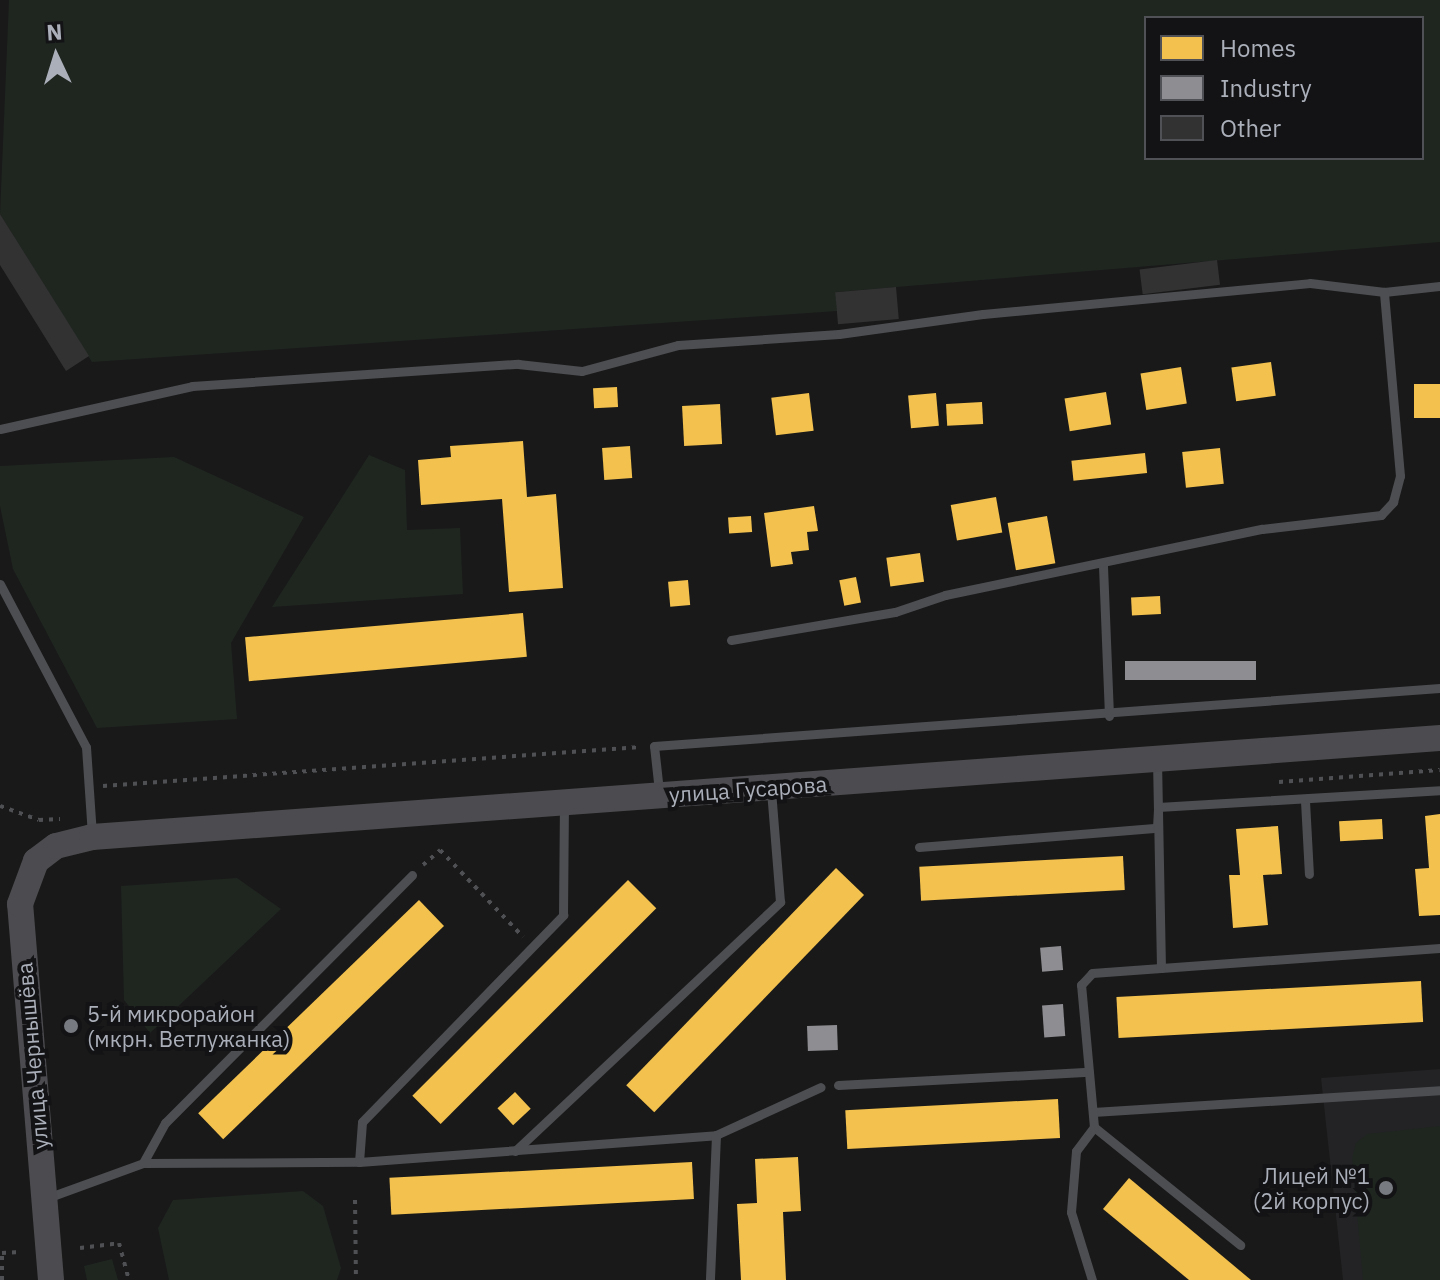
<!DOCTYPE html>
<html>
<head>
<meta charset="utf-8">
<style>
	body { margin:0 }
	#map { position:relative; width:1440px; height:1280px; overflow:hidden; background:#191919; font-family:"IBM Plex Sans",sans-serif }
	div>[style] { position:absolute }
	.built>* { inset:0; background:#232325 }
	.green>* { inset:0; background:#1f2620 }
	.homes>* { inset:0; background:#f2c14e; transform-origin:0 0 }
	.industry>* { inset:0; background:#8d8d92; transform-origin:0 0 }
	.building>* { inset:0; background:#323233; transform-origin:0 0 }
	.path>* { height:4px; margin-top:-2px; transform-origin:0; background:repeating-linear-gradient(90deg,#4f5053 0 4px,transparent 0 10px) }
	.lane>* { height:9px; margin:-4.5px; padding:0 4.5px; transform-origin:4.5px; border-radius:4.5px; background:#4d4e52 }
	.secondary>* { height:26px; margin:-13px; padding:0 13px; transform-origin:13px; border-radius:13px; background:#4c4c50 }
	.dots>* { width:22px; height:22px; translate:-50% -50%; box-sizing:border-box; border:4px solid #131315; border-radius:50% }
	span { translate:-50% -50%; white-space:nowrap; text-align:center; line-height:1.15; -webkit-text-stroke:8px #131315; paint-order:stroke }
	.street-label { font-size:22px; color:#aaafb9 }
	.poi-label { font-size:22px; color:#aaafb9 }
	.left { translate:0 -50%; text-align:left }
	.right { translate:-100% -50%; text-align:right }
	.legend { position:absolute; left:1144px; top:16px; width:280px; height:144px; box-sizing:border-box; background:#131315; border:2px solid #4f5157; margin:0; padding:10px 14px; list-style:none; font-size:24px; color:#aaafb9 }
	.legend li { display:flex; align-items:center; gap:16px; height:40px }
	.legend b { width:40px; border:2px solid #4f5157 }
	.north { position:absolute; left:16px; top:16px; width:80px; height:80px; -webkit-text-stroke:6px #131315; paint-order:stroke; rotate:356deg; font-size:22px; font-weight:700; line-height:32px; text-align:center; color:#aaafb9 }
	.north::after { content:''; display:block; margin:auto; width:28px; height:36px; background:#aaafb9; clip-path:polygon(50% 0,100% 100%,50% 72%,0 100%) }
</style>
</head>
<body>
<div id="map">
	<div class="built">
		<div style="clip-path:polygon(1440px 1069px,1440px 1280px,1343px 1280px,1321px 1078px)"></div>
	</div>
	<div class="green">
		<div style="clip-path:polygon(evenodd,9px 0,1440px 0,1440px 242px,836px 292px,837px 311px,92px 362px,0 214px,9px 0,1146px 18px,1422px 18px,1422px 158px,1146px 158px,1146px 18px)"></div>
		<div style="clip-path:polygon(369px 455px,405px 470px,407px 530px,460px 528px,463px 594px,272px 607px)"></div>
		<div style="clip-path:polygon(174px 457px,304px 517px,231px 643px,237px 719px,97px 728px,13px 569px,0 506px,0 466px)"></div>
		<div style="clip-path:polygon(237px 878px,281px 909px,150px 1033px,124px 1000px,121px 886px)"></div>
		<div style="clip-path:polygon(1440px 1126px,1440px 1280px,1363px 1280px,1352px 1158px,1356px 1143px,1367px 1134px)"></div>
		<div style="clip-path:polygon(303px 1191px,323px 1206px,341px 1268px,337px 1280px,169px 1280px,158px 1228px,173px 1200px)"></div>
		<div style="clip-path:polygon(112px 1259px,118px 1280px,87px 1280px,84px 1266px)"></div>
	</div>
	<div class="homes">
		<div style="left:1271px;top:362px;width:34px;height:40px;rotate:82deg"></div>
		<div style="left:1181px;top:367px;width:37px;height:41px;rotate:81deg"></div>
		<div style="left:1440px;top:384px;width:34px;height:26px;rotate:90deg"></div>
		<div style="left:617px;top:387px;width:20px;height:24px;rotate:87deg"></div>
		<div style="left:1106px;top:392px;width:33px;height:42px;rotate:81deg"></div>
		<div style="left:809px;top:393px;width:38px;height:38px;rotate:83deg"></div>
		<div style="left:936px;top:393px;width:33px;height:28px;rotate:85deg"></div>
		<div style="left:982px;top:402px;width:22px;height:36px;rotate:87deg"></div>
		<div style="left:720px;top:404px;width:40px;height:38px;rotate:87deg"></div>
		<div style="clip-path:polygon(523px 441px,527px 497px,556px 494px,563px 588px,509px 592px,502px 499px,421px 505px,418px 460px,451px 457px,450px 446px)"></div>
		<div style="left:630px;top:446px;width:32px;height:28px;rotate:86deg"></div>
		<div style="left:1220px;top:448px;width:36px;height:38px;rotate:84deg"></div>
		<div style="left:1145px;top:453px;width:20px;height:74px;rotate:84deg"></div>
		<div style="left:996px;top:497px;width:36px;height:46px;rotate:80deg"></div>
		<div style="clip-path:polygon(814px 506px,818px 531px,807px 532px,809px 550px,791px 552px,793px 564px,771px 567px,764px 513px)"></div>
		<div style="left:751px;top:516px;width:16px;height:23px;rotate:86deg"></div>
		<div style="left:1047px;top:516px;width:48px;height:40px;rotate:80deg"></div>
		<div style="left:920px;top:553px;width:29px;height:34px;rotate:82deg"></div>
		<div style="left:856px;top:577px;width:26px;height:17px;rotate:79deg"></div>
		<div style="left:688px;top:580px;width:25px;height:20px;rotate:85deg"></div>
		<div style="left:1160px;top:596px;width:18px;height:29px;rotate:87deg"></div>
		<div style="left:523px;top:613px;width:44px;height:279px;rotate:85deg"></div>
		<div style="clip-path:polygon(1440px 814px,1440px 915px,1419px 916px,1415px 869px,1429px 868px,1425px 816px)"></div>
		<div style="left:1382px;top:819px;width:20px;height:43px;rotate:87deg"></div>
		<div style="clip-path:polygon(1278px 826px,1282px 874px,1263px 875px,1268px 925px,1233px 928px,1229px 875px,1240px 875px,1236px 829px)"></div>
		<div style="left:1123px;top:856px;width:34px;height:204px;rotate:87deg"></div>
		<div style="left:836px;top:868px;width:39px;height:302px;rotate:44deg"></div>
		<div style="left:628px;top:880px;width:40px;height:305px;rotate:45deg"></div>
		<div style="left:419px;top:900px;width:36px;height:307px;rotate:46deg"></div>
		<div style="left:1421px;top:981px;width:41px;height:305px;rotate:87deg"></div>
		<div style="left:515px;top:1092px;width:23px;height:24px;rotate:47deg"></div>
		<div style="left:1058px;top:1099px;width:39px;height:213px;rotate:87deg"></div>
		<div style="clip-path:polygon(798px 1157px,801px 1211px,783px 1212px,786px 1280px,741px 1280px,737px 1204px,757px 1203px,755px 1159px)"></div>
		<div style="left:692px;top:1162px;width:37px;height:303px;rotate:87deg"></div>
		<div style="clip-path:polygon(1129px 1178px,1251px 1280px,1189px 1280px,1103px 1209px)"></div>
	</div>
	<div class="industry">
		<div style="left:1256px;top:661px;width:19px;height:131px;rotate:90deg"></div>
		<div style="left:1061px;top:946px;width:24px;height:21px;rotate:85deg"></div>
		<div style="left:1063px;top:1004px;width:32px;height:21px;rotate:86deg"></div>
		<div style="left:837px;top:1025px;width:25px;height:30px;rotate:88deg"></div>
	</div>
	<div class="building">
		<div style="clip-path:polygon(0 214px,89px 356px,66px 371px,0 265px)"></div>
		<div style="left:1217px;top:260px;width:25px;height:78px;rotate:83deg"></div>
		<div style="left:896px;top:287px;width:32px;height:61px;rotate:85deg"></div>
	</div>
	<div class="path">
		<div style="left:1279px;top:782px;width:161px;rotate:-4.3deg"></div>
		<div style="left:103px;top:786px;width:539px;rotate:-4.15deg"></div>
		<div style="left:0;top:806px;width:41px;rotate:19.7deg"></div>
		<div style="left:39px;top:820px;width:21px;rotate:-3deg"></div>
		<div style="left:423px;top:865px;width:23px;rotate:-41deg"></div>
		<div style="left:440px;top:850px;width:120px;rotate:46.3deg"></div>
		<div style="left:355px;top:1200px;width:80px;rotate:89.3deg"></div>
		<div style="left:80px;top:1248px;width:39px;rotate:-7deg"></div>
		<div style="left:119px;top:1243px;width:38px;rotate:75deg"></div>
		<div style="left:2px;top:1280px;width:27px;rotate:-90deg"></div>
		<div style="left:2px;top:1253px;width:18px;rotate:-3deg"></div>
	</div>
	<div class="lane">
		<div style="left:0;top:429px;width:197px;rotate:-12.6deg"></div>
		<div style="left:192px;top:386px;width:327px;rotate:-3.9deg"></div>
		<div style="left:518px;top:364px;width:64px;rotate:6.2deg"></div>
		<div style="left:582px;top:371px;width:99px;rotate:-15.2deg"></div>
		<div style="left:678px;top:345px;width:161px;rotate:-3.9deg"></div>
		<div style="left:839px;top:334px;width:145px;rotate:-7.9deg"></div>
		<div style="left:983px;top:314px;width:328px;rotate:-5.4deg"></div>
		<div style="left:1310px;top:283px;width:75px;rotate:6.9deg"></div>
		<div style="left:1384px;top:292px;width:56px;rotate:-6.1deg"></div>
		<div style="left:1103px;top:566px;width:150px;rotate:87.7deg"></div>
		<div style="left:0;top:584px;width:184px;rotate:62.2deg"></div>
		<div style="left:86px;top:747px;width:87px;rotate:86.1deg"></div>
		<div style="left:731px;top:640px;width:166px;rotate:-9.7deg"></div>
		<div style="left:895px;top:612px;width:53px;rotate:-18.8deg"></div>
		<div style="left:945px;top:595px;width:324px;rotate:-11.8deg"></div>
		<div style="left:1262px;top:529px;width:120px;rotate:-6.7deg"></div>
		<div style="left:1381px;top:515px;width:18px;rotate:-47deg"></div>
		<div style="left:1393px;top:502px;width:27px;rotate:-75deg"></div>
		<div style="left:1400px;top:476px;width:185px;rotate:-95deg"></div>
		<div style="left:659px;top:791px;width:45px;rotate:-96.3deg"></div>
		<div style="left:654px;top:746px;width:788px;rotate:-4.22deg"></div>
		<div style="left:1305px;top:801px;width:73px;rotate:86.9deg"></div>
		<div style="left:919px;top:847px;width:239px;rotate:-4.6deg"></div>
		<div style="left:1157px;top:828px;width:21px;rotate:-87deg"></div>
		<div style="left:1158px;top:807px;width:283px;rotate:-3.4deg"></div>
		<div style="left:1161px;top:968px;width:280px;rotate:-4.1deg"></div>
		<div style="left:838px;top:1085px;width:251px;rotate:-3deg"></div>
		<div style="left:1093px;top:1112px;width:348px;rotate:-3.6deg"></div>
		<div style="left:1094px;top:1127px;width:188px;rotate:38.9deg"></div>
		<div style="left:716px;top:1135px;width:115px;rotate:-24.6deg"></div>
		<div style="left:515px;top:1151px;width:364px;rotate:-43.2deg"></div>
		<div style="left:780px;top:902px;width:113px;rotate:-94.6deg"></div>
		<div style="left:359px;top:1162px;width:40px;rotate:-85.7deg"></div>
		<div style="left:362px;top:1122px;width:289px;rotate:-45.8deg"></div>
		<div style="left:563px;top:915px;width:112px;rotate:-89.5deg"></div>
		<div style="left:143px;top:1163px;width:216px;rotate:-0.3deg"></div>
		<div style="left:359px;top:1162px;width:358px;rotate:-4.3deg"></div>
		<div style="left:716px;top:1135px;width:145px;rotate:92.4deg"></div>
		<div style="left:47px;top:1198px;width:102px;rotate:-20deg"></div>
		<div style="left:143px;top:1163px;width:46px;rotate:-61.2deg"></div>
		<div style="left:165px;top:1123px;width:350px;rotate:-45.1deg"></div>
		<div style="left:1092px;top:1280px;width:71px;rotate:-107.2deg"></div>
		<div style="left:1071px;top:1212px;width:61px;rotate:-85.3deg"></div>
		<div style="left:1076px;top:1151px;width:30px;rotate:-53deg"></div>
		<div style="left:1094px;top:1127px;width:143px;rotate:-95.2deg"></div>
		<div style="left:1081px;top:985px;width:16px;rotate:-47deg"></div>
		<div style="left:1092px;top:973px;width:69px;rotate:-4.1deg"></div>
		<div style="left:1161px;top:968px;width:205px;rotate:-91.1deg"></div>
	</div>
	<div class="secondary">
		<div style="left:51px;top:1280px;width:377px;rotate:-94.7deg"></div>
		<div style="left:20px;top:904px;width:46px;rotate:-69.6deg"></div>
		<div style="left:36px;top:861px;width:25px;rotate:-37deg"></div>
		<div style="left:56px;top:846px;width:37px;rotate:-14deg"></div>
		<div style="left:92px;top:837px;width:1352px;rotate:-4.2deg"></div>
	</div>
	<div class="dots">
		<div style="left:71px;top:1026px;background:#777a81"></div>
		<div style="left:1386px;top:1188px;background:#777a81"></div>
	</div>
	<div class="street-label">
		<span style="left:748px;top:789px;rotate:-4deg">улица Гусарова</span>
		<span style="left:32px;top:1056px;rotate:-95deg">улица Чернышёва</span>
	</div>
	<div class="poi-label">
		<span class="left" style="left:87px;top:1026px">5-й микрорайон<br>(мкрн. Ветлужанка)</span>
		<span class="right" style="left:1370px;top:1188px">Лицей №1<br>(2й корпус)</span>
	</div>
	<ul class="legend">
	<li><b style="height:22px;background:#f2c14e"></b>Homes</li>
	<li><b style="height:22px;background:#8d8d92"></b>Industry</li>
	<li><b style="height:22px;background:#323233"></b>Other</li>
	</ul>
	<div class="north">N</div>
</div>
</body>
</html>
